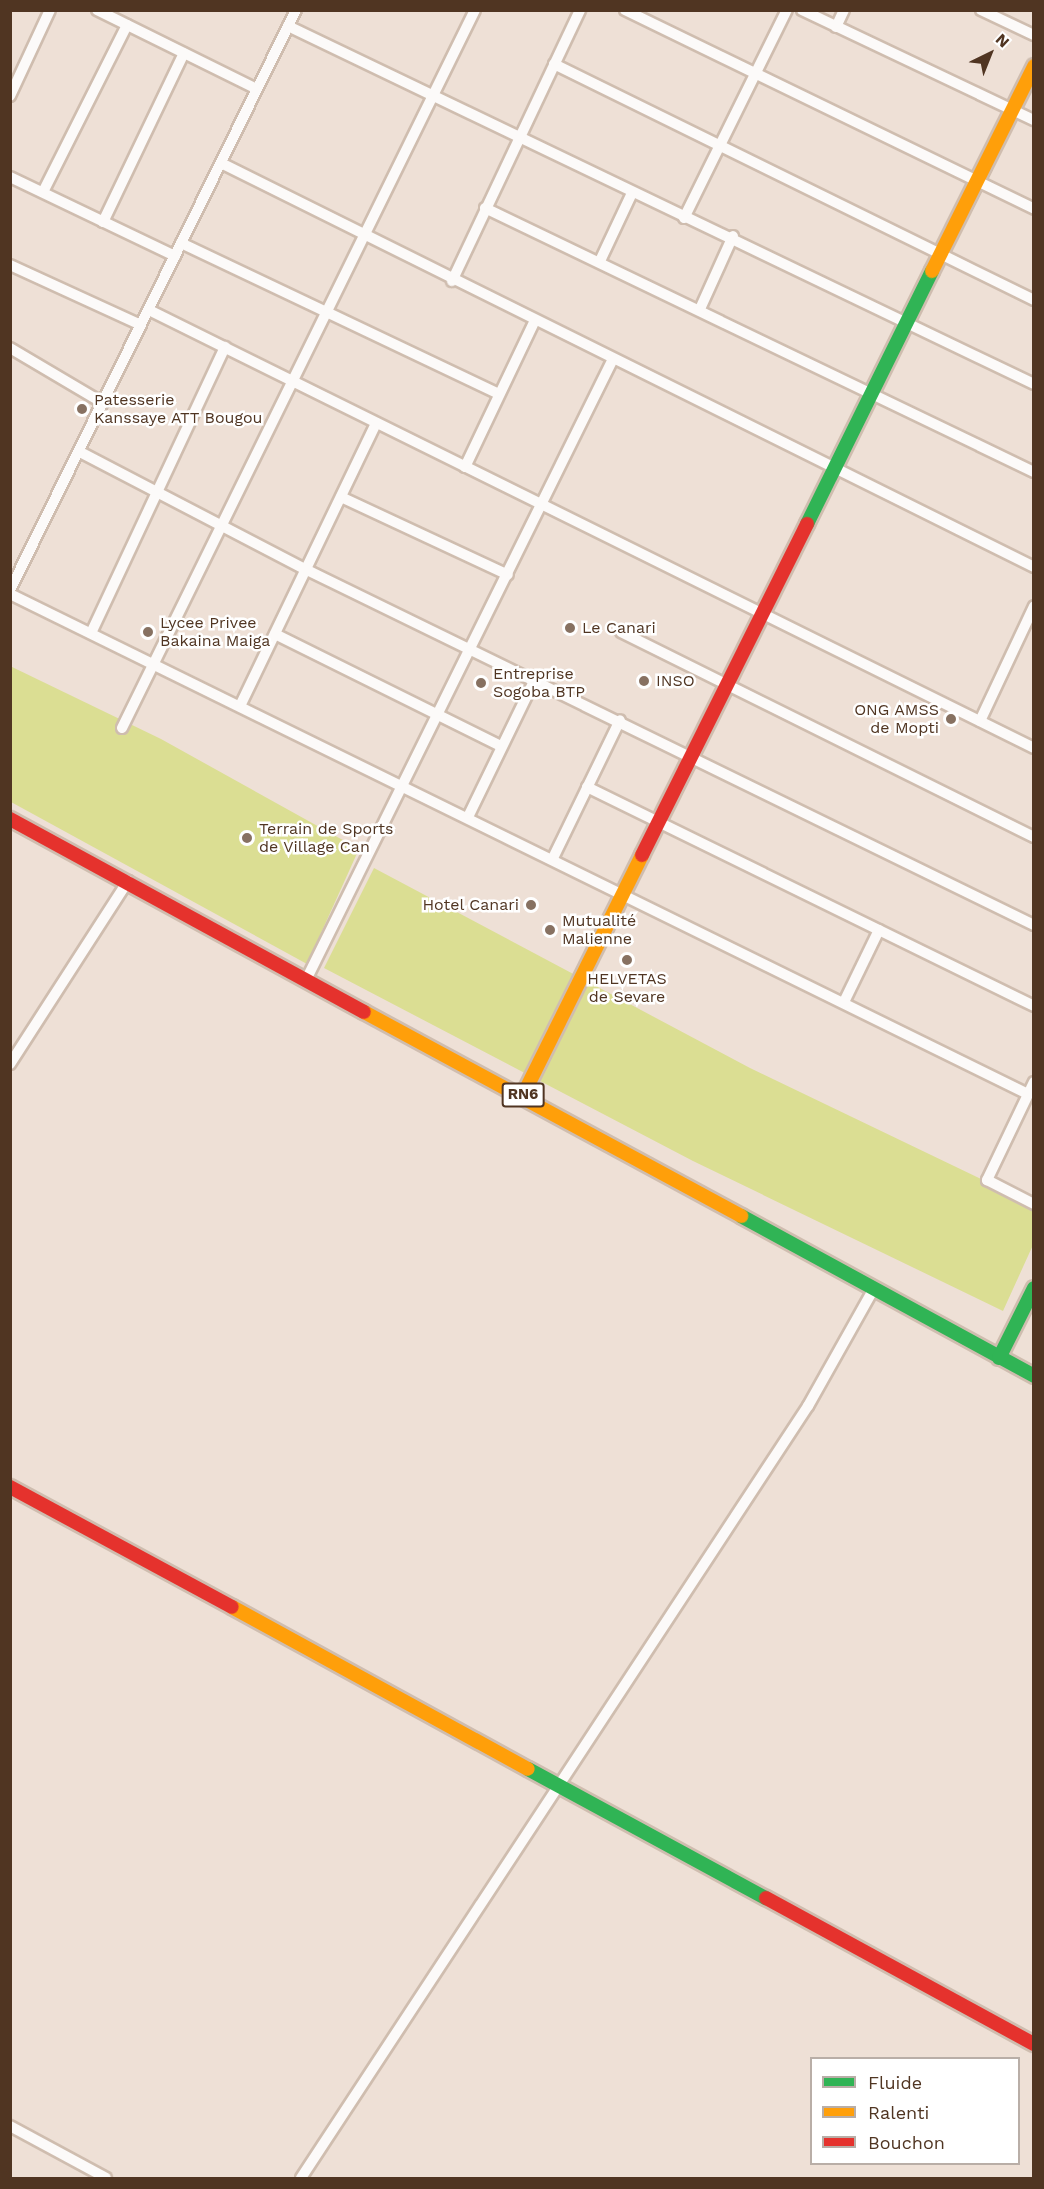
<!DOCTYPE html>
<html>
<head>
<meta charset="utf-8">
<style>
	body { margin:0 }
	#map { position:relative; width:1044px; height:2189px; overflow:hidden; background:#eee0d6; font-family:"Work Sans",sans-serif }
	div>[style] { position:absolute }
	.green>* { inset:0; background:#dbde93 }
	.roads { filter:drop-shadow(2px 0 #cfbdaf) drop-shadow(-2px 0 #cfbdaf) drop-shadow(0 2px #cfbdaf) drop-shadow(0 -2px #cfbdaf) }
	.street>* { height:10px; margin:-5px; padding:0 5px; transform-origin:5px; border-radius:5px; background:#fcfaf9 }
	.fast>* { height:14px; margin:-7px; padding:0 7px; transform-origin:7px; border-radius:7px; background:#30b455 }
	.slow>* { height:14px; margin:-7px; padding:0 7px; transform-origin:7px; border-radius:7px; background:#ff9f0a }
	.jam>* { height:14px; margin:-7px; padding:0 7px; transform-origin:7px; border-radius:7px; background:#e5322d }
	.dots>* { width:16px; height:16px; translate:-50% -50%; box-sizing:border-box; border:3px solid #fff; border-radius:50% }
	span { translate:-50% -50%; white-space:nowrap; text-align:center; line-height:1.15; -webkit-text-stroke:5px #fff; paint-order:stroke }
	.shield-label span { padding:2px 4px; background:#fff; border:2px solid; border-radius:4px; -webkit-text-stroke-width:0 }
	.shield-label { font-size:15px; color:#503522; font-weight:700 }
	.poi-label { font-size:16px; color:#503522 }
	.left { translate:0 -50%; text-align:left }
	.right { translate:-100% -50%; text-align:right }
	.frame { position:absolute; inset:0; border:12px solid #503522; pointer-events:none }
	.legend { position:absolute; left:810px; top:2057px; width:210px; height:108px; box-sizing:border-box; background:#fff; border:2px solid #b9aea7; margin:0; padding:8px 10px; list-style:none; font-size:18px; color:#503522 }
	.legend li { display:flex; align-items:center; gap:12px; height:30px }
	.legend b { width:30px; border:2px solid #b9aea7 }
	.north { position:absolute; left:960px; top:24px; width:60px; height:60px; -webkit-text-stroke:4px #fff; paint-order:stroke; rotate:43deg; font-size:16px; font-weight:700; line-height:24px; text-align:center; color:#503522 }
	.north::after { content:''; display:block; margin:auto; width:21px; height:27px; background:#503522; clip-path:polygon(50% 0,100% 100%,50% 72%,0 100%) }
</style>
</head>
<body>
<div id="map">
	<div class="green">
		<div style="clip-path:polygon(10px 666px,161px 739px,359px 849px,307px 964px,11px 802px)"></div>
		<div style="clip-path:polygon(374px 868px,750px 1068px,1033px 1204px,1033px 1245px,1003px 1311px,693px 1161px,324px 968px)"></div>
	</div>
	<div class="roads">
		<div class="street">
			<div style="left:97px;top:10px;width:178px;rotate:26.3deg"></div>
			<div style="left:625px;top:10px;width:455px;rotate:25.9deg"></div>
			<div style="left:802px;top:10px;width:257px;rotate:25.4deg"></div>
			<div style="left:981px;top:10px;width:59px;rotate:25.3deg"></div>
			<div style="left:288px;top:26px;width:827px;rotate:25.64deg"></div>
			<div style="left:836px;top:27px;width:19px;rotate:-65deg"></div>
			<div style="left:554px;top:64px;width:535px;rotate:26.18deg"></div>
			<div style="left:10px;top:96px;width:95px;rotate:-65.1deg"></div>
			<div style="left:221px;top:163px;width:908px;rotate:26.42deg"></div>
			<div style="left:10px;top:177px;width:183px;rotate:25.6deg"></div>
			<div style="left:43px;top:192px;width:187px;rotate:-63.3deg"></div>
			<div style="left:485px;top:208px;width:609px;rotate:25.68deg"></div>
			<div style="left:684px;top:218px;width:232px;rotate:-63.7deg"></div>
			<div style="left:103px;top:222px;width:187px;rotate:-64.4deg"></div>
			<div style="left:181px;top:243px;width:352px;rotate:25.4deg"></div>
			<div style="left:600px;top:261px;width:75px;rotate:-64.8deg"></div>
			<div style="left:10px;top:265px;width:144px;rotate:24.6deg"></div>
			<div style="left:452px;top:281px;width:300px;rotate:-64.7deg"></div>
			<div style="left:700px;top:309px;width:80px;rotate:-65.7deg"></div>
			<div style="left:149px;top:310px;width:987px;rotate:26.33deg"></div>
			<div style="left:10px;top:348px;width:108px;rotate:30.6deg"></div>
			<div style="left:80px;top:452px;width:256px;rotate:27.5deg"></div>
			<div style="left:307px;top:570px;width:809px;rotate:26.03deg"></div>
			<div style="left:465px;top:467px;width:163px;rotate:-64.5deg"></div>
			<div style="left:341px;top:497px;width:184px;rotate:25deg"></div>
			<div style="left:10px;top:590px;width:647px;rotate:-63.75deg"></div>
			<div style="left:10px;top:594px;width:1134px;rotate:26.16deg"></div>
			<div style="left:621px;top:632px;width:461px;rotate:26.4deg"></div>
			<div style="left:91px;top:633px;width:316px;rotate:-64.9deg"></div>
			<div style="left:275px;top:634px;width:252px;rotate:26.4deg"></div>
			<div style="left:240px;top:706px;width:314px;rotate:-64.3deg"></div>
			<div style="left:980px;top:721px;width:127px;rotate:-64.8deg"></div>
			<div style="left:122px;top:728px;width:800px;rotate:-63.82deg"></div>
			<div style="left:587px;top:787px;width:498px;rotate:26.1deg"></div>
			<div style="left:468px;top:817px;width:153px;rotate:-64.1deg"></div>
			<div style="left:553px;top:858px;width:153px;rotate:-64.1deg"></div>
			<div style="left:308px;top:976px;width:688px;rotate:-63.7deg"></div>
			<div style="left:844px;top:1002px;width:80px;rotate:-64.1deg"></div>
			<div style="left:10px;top:1064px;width:218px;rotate:-57.2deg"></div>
			<div style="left:1034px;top:1082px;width:109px;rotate:115.6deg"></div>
			<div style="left:987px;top:1180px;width:53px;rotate:27.1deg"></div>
			<div style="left:10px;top:2126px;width:109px;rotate:28.4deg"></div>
			<div style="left:301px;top:2178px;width:924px;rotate:-56.71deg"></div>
			<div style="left:808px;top:1406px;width:133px;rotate:-60.7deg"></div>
		</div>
		<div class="fast">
			<div style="left:807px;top:524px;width:282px;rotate:-63.7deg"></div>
			<div style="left:741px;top:1216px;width:334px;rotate:28.6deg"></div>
			<div style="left:999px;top:1358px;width:78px;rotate:-63.4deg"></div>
			<div style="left:528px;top:1769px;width:271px;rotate:28.5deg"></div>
		</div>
		<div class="slow">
			<div style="left:932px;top:271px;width:229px;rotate:-63.5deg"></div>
			<div style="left:364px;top:1012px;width:429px;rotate:28.4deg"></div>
			<div style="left:523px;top:1095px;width:268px;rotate:-63.6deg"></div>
			<div style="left:232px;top:1607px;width:337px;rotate:28.7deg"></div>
		</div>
		<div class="jam">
			<div style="left:10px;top:819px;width:403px;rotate:28.6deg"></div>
			<div style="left:642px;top:855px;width:370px;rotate:-63.5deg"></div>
			<div style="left:10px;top:1487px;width:252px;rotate:28.4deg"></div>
			<div style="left:766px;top:1898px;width:305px;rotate:28.6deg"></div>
		</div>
	</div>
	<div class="dots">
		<div style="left:82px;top:409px;background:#877161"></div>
		<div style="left:570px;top:628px;background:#877161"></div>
		<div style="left:148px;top:632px;background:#877161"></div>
		<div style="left:644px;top:681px;background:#877161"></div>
		<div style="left:481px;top:683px;background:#877161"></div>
		<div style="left:951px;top:719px;background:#877161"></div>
		<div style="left:247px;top:838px;background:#877161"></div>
		<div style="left:531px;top:905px;background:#877161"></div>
		<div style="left:550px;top:930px;background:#877161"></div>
		<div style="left:627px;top:960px;background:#877161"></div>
	</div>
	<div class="shield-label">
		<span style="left:523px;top:1095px">RN6</span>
	</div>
	<div class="poi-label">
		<span class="left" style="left:94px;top:409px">Patesserie<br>Kanssaye ATT Bougou</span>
		<span class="left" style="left:160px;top:632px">Lycee Privee<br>Bakaina Maiga</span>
		<span class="left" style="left:582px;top:628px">Le Canari</span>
		<span class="left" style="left:493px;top:683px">Entreprise<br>Sogoba BTP</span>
		<span class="left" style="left:656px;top:681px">INSO</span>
		<span class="right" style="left:939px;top:719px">ONG AMSS<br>de Mopti</span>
		<span class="left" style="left:259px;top:838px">Terrain de Sports<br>de Village Can</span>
		<span class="right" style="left:519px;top:905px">Hotel Canari</span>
		<span class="left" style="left:562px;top:930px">Mutualité<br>Malienne</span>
		<span style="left:627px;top:988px">HELVETAS<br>de Sevare</span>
	</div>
	<div class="frame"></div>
	<ul class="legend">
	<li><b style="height:8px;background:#30b455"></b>Fluide</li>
	<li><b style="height:8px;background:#ff9f0a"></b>Ralenti</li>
	<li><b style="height:8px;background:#e5322d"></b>Bouchon</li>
	</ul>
	<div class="north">N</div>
</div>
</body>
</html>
